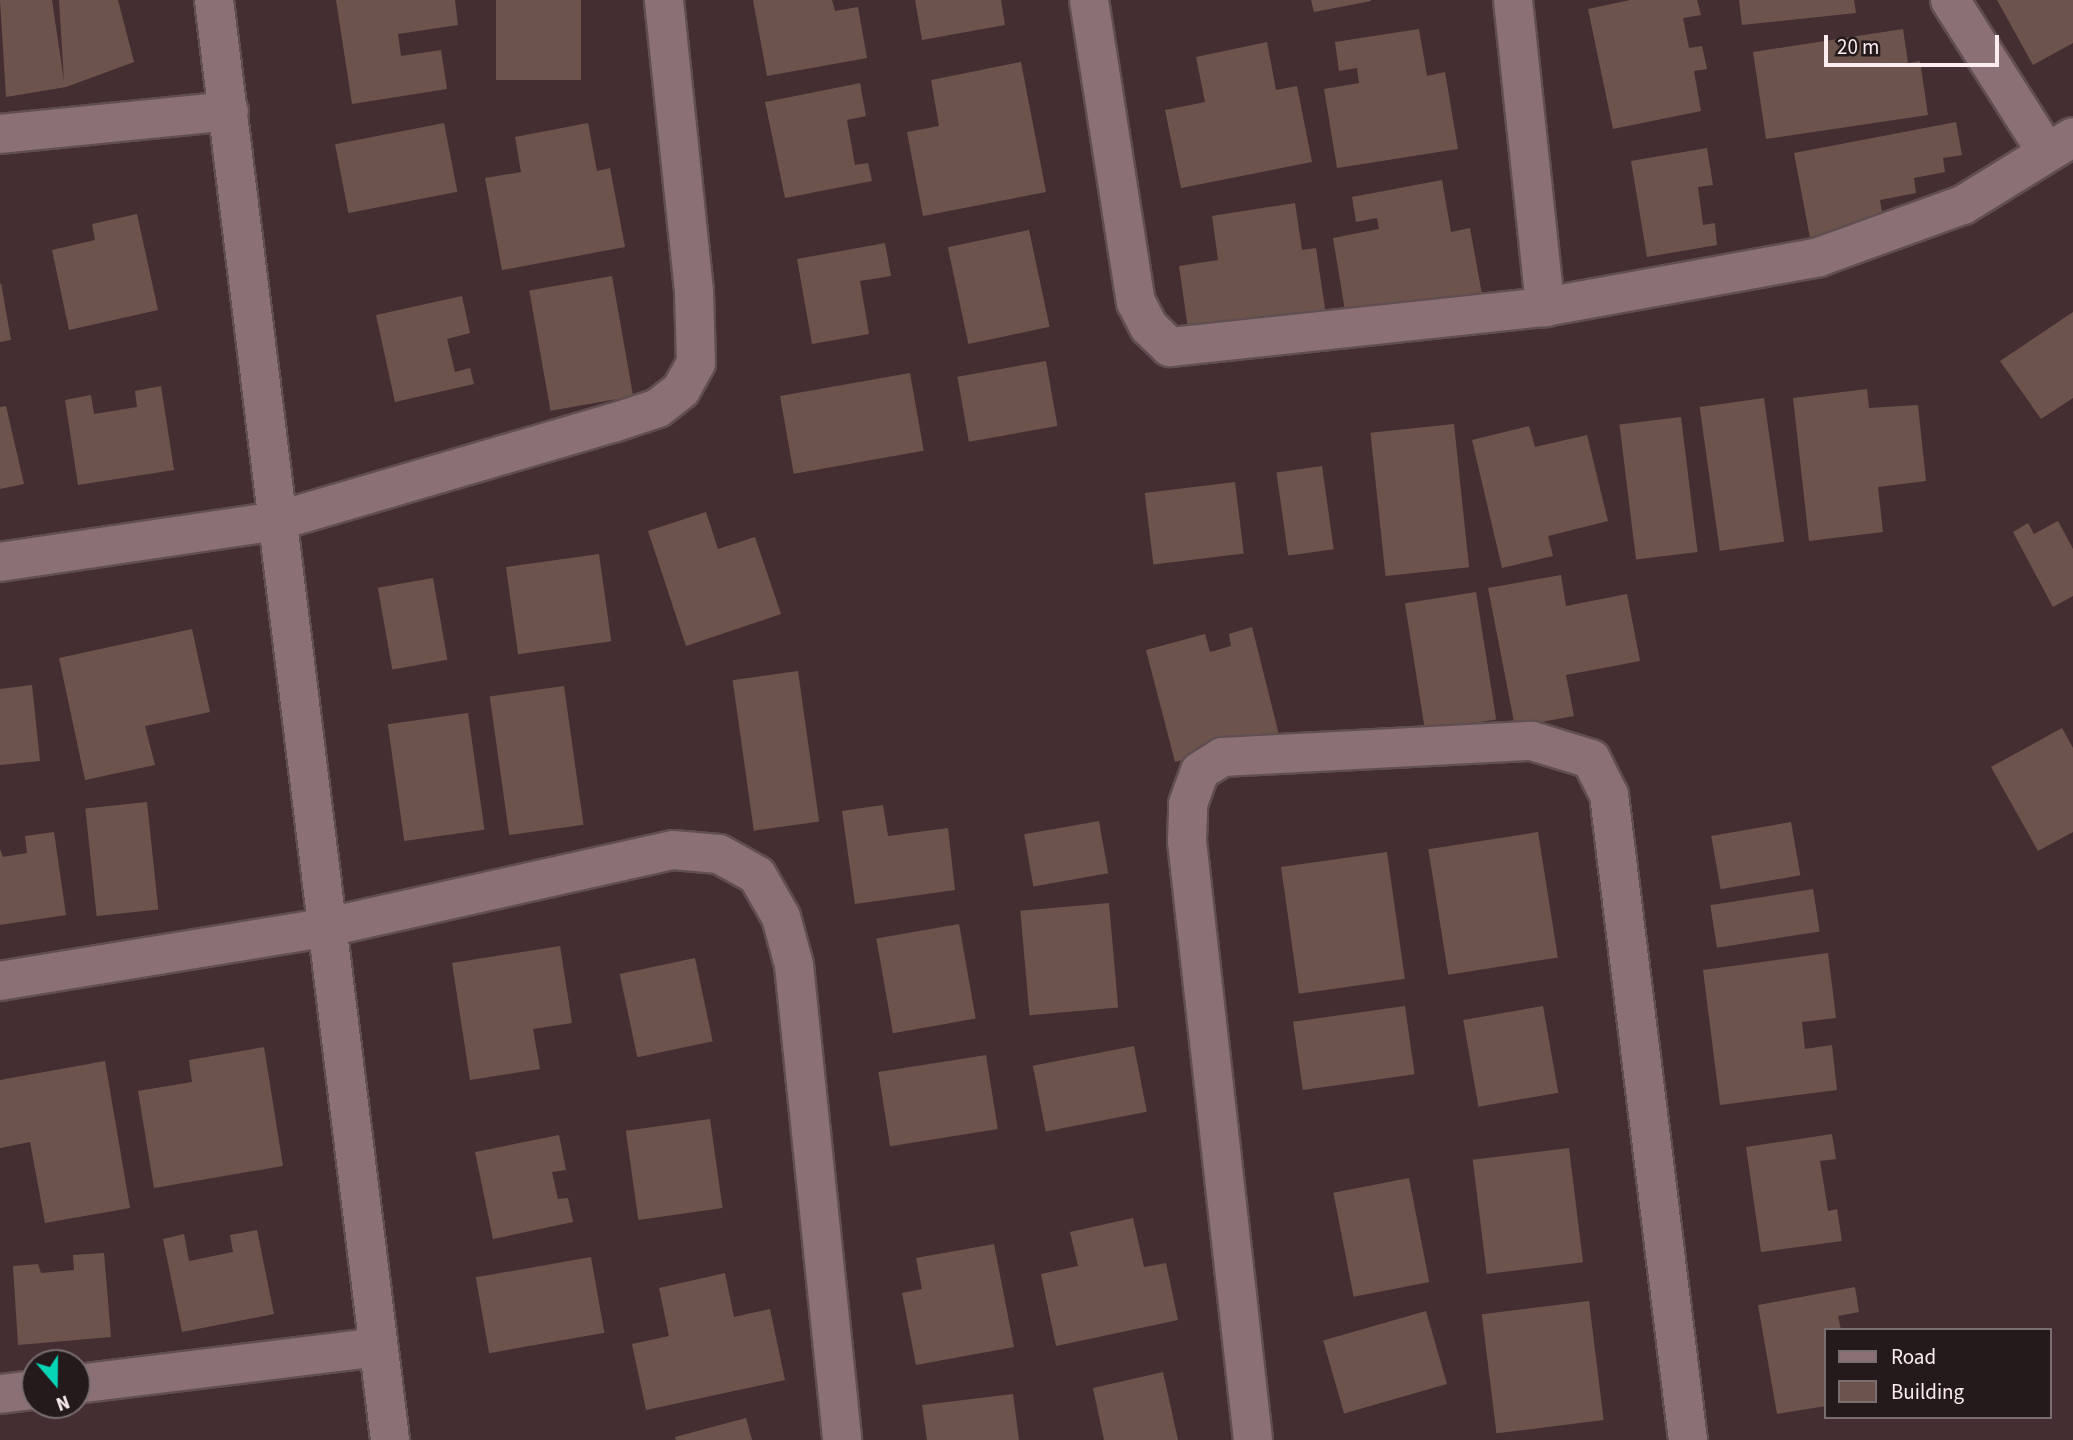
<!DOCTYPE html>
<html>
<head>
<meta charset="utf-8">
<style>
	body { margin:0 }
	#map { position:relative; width:2073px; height:1440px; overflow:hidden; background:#452e32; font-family:"Source Sans 3",sans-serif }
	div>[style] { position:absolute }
	.building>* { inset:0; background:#6c544c; transform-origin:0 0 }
	.roads { filter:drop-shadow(2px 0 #614e51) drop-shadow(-2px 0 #614e51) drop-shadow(0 2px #614e51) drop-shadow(0 -2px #614e51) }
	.street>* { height:38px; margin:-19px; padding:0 19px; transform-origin:19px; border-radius:19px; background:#8b7075 }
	span { translate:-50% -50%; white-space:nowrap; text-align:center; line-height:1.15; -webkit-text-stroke:7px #241a1c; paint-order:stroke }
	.legend { position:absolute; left:1824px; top:1328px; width:228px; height:91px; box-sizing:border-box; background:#241a1c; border:2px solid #7a6e70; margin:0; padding:9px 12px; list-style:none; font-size:21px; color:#fcecef }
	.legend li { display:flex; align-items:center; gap:14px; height:35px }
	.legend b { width:35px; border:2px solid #7a6e70 }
	.north { position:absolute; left:21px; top:1349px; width:70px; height:70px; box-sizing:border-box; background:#241a1c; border:2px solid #7a6e70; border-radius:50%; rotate:160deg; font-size:19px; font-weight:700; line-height:28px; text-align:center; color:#fcecef }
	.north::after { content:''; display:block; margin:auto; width:24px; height:32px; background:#06d5b6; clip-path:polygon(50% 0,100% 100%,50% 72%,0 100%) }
	.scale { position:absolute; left:1824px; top:35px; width:175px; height:32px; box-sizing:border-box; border:4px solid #fcecef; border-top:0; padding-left:9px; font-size:21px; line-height:24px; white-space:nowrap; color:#fcecef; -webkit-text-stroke:5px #241a1c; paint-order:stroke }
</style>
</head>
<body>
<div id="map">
	<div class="building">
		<div style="clip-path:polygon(0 0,52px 0,64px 81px,59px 0,118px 0,134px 62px,66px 87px,6px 97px)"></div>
		<div style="clip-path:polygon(336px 0,455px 0,458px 25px,398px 34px,401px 56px,441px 50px,447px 89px,352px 104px)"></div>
		<div style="left:496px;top:0;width:85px;height:80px"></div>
		<div style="clip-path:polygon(753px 0,832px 0,835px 11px,858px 7px,867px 58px,767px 76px)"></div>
		<div style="clip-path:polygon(915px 0,1001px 0,1005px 25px,922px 40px)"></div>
		<div style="clip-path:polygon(1311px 0,1371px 0,1371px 1px,1314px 12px)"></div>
		<div style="clip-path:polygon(1630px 0,1697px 0,1701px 15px,1683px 18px,1689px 48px,1702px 46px,1707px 69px,1694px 71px,1701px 111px,1613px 129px,1588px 9px)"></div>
		<div style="clip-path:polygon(1739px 0,1854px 0,1856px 13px,1742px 25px)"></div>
		<div style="clip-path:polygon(1997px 0,2073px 0,2073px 43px,2033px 65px)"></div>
		<div style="clip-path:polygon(1419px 29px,1427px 76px,1445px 72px,1458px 149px,1337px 168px,1324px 89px,1359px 83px,1357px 68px,1339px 71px,1335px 42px)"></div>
		<div style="clip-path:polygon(1903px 29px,1908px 63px,1920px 61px,1928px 115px,1766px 139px,1753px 52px)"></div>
		<div style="clip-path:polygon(1267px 42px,1276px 90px,1297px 86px,1312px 162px,1181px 188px,1165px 110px,1205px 102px,1196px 57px)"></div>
		<div style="clip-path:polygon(1021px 62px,1046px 192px,923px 216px,907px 132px,939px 126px,931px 80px)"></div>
		<div style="clip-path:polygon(860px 83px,866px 116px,847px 120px,855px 165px,868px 163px,872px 181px,785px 198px,765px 102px)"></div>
		<div style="clip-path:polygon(1956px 122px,1962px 155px,1943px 158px,1945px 172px,1914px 178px,1916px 193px,1880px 200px,1884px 224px,1810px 238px,1794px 153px)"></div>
		<div style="left:444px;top:123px;width:70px;height:111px;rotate:79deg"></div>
		<div style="clip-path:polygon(588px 123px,597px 171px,610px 168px,625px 247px,502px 270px,485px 178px,521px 172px,515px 137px)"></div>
		<div style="clip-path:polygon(1707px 148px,1713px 185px,1698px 187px,1703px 225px,1715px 223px,1717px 245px,1647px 257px,1631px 161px)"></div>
		<div style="clip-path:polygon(1442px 180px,1451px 232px,1470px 228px,1483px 300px,1347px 323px,1333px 238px,1379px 229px,1377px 218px,1356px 222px,1352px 197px)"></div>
		<div style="clip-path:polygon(1295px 203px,1302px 250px,1316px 248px,1327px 322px,1190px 343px,1179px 266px,1218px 260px,1212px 216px)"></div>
		<div style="clip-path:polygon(137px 214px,158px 310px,69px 330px,52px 250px,95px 240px,92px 224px)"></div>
		<div style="left:1029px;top:230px;width:99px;height:83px;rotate:78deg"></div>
		<div style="clip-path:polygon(885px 243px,891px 276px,860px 281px,869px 334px,812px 344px,797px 259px)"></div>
		<div style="left:612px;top:276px;width:122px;height:84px;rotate:80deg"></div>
		<div style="clip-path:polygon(1px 283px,11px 340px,0 342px,0 284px)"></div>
		<div style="clip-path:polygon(462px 296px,470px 333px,447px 339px,455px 372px,470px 368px,474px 384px,395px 402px,376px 315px)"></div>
		<div style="clip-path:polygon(2073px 312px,2073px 398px,2041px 419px,2000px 361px)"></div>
		<div style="left:1046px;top:361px;width:66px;height:90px;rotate:80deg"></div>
		<div style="left:910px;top:373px;width:79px;height:132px;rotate:80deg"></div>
		<div style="clip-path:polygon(161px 386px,174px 470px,78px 485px,65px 400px,91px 395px,94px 414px,137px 407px,135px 391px)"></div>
		<div style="clip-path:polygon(1867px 389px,1869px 408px,1918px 405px,1926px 481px,1878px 487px,1883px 532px,1809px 541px,1793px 398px)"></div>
		<div style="left:1764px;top:398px;width:145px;height:65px;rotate:82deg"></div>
		<div style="clip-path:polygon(6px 406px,24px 484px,0 489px,0 407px)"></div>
		<div style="left:1681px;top:417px;width:136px;height:62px;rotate:83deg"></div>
		<div style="left:1454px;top:424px;width:144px;height:84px;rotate:84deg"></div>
		<div style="clip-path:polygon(1529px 426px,1535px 447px,1587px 435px,1608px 521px,1548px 536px,1553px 556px,1502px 568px,1472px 440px)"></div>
		<div style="left:1322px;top:466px;width:84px;height:46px;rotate:82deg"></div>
		<div style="left:1235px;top:482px;width:72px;height:91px;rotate:83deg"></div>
		<div style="clip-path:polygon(706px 512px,718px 549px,755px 537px,781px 614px,686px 646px,648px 531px)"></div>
		<div style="clip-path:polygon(2058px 521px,2073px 549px,2073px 596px,2053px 607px,2013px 532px,2028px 523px,2034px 534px)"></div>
		<div style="left:599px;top:554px;width:88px;height:94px;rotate:82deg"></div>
		<div style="clip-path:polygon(1561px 575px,1566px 606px,1627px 594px,1640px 661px,1566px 675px,1574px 716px,1515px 727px,1488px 588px)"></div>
		<div style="left:433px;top:578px;width:83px;height:56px;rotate:80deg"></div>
		<div style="left:1476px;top:592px;width:129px;height:72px;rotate:81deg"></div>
		<div style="clip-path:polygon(1252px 627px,1279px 735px,1175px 762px,1146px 650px,1205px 634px,1210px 652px,1231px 646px,1229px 634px)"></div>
		<div style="clip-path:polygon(192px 629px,210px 712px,145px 726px,155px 765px,85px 780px,59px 658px)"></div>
		<div style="left:798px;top:671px;width:152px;height:66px;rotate:82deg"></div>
		<div style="clip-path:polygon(32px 685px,40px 761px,0 765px,0 689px)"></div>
		<div style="left:564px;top:686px;width:140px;height:75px;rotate:82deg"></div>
		<div style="left:468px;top:713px;width:118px;height:81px;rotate:82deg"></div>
		<div style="clip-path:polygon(2062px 728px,2073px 748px,2073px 832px,2038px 851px,1991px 767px)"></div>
		<div style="left:147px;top:802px;width:108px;height:62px;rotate:84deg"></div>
		<div style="clip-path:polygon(883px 805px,888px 836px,948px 828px,955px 890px,855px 904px,842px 811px)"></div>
		<div style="left:1099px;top:821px;width:53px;height:76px;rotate:80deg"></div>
		<div style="left:1791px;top:822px;width:54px;height:81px;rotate:80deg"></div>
		<div style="clip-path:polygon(54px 832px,66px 915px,0 925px,0 849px,3px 857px,27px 853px,25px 836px)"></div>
		<div style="left:1538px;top:832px;width:127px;height:111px;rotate:81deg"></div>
		<div style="left:1387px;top:852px;width:128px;height:107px;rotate:82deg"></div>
		<div style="left:1813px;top:889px;width:43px;height:104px;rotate:81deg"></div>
		<div style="left:1109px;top:903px;width:105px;height:89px;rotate:85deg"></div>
		<div style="left:959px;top:924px;width:96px;height:84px;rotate:80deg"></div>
		<div style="clip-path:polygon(560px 946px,572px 1023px,533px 1029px,540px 1069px,470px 1080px,452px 963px)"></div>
		<div style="clip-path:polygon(1828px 953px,1836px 1018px,1802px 1022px,1805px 1049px,1832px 1045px,1837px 1090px,1720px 1105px,1703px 970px)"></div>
		<div style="left:695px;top:958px;width:85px;height:77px;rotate:78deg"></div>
		<div style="left:1405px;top:1006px;width:69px;height:113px;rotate:82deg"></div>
		<div style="left:1543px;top:1006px;width:88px;height:81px;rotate:80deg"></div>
		<div style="left:1134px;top:1046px;width:67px;height:103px;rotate:79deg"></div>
		<div style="clip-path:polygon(264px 1047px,283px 1166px,154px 1188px,138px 1091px,192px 1082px,189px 1060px)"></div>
		<div style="left:986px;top:1055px;width:75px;height:109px;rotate:81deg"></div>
		<div style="clip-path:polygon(105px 1061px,130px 1208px,45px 1223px,30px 1142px,0 1148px,0 1080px)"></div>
		<div style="left:710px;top:1119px;width:90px;height:85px;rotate:82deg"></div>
		<div style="clip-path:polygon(1832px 1134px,1836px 1159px,1820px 1161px,1828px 1211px,1837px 1209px,1842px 1241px,1761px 1252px,1746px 1147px)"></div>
		<div style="clip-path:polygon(559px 1135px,566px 1170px,552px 1172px,558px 1199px,568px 1198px,573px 1222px,493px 1239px,475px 1152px)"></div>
		<div style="left:1569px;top:1148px;width:115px;height:97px;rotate:83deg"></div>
		<div style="left:1409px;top:1178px;width:106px;height:77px;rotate:79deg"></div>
		<div style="clip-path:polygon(1133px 1218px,1144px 1267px,1166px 1263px,1178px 1320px,1056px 1346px,1041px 1274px,1078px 1266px,1070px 1232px)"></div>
		<div style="clip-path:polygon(257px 1230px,274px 1314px,182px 1332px,163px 1239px,184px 1234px,189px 1261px,233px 1252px,230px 1235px)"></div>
		<div style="clip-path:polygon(994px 1244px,1014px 1347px,916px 1365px,902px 1293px,922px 1289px,916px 1258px)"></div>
		<div style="clip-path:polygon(104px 1253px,111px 1337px,18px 1345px,13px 1266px,38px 1264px,41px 1273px,74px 1270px,73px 1255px)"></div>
		<div style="left:591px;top:1257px;width:77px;height:117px;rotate:80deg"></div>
		<div style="clip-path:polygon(725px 1273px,734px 1317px,770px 1309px,785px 1380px,646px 1410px,632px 1344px,669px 1336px,659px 1288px)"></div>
		<div style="clip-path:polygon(1855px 1287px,1859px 1312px,1838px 1316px,1841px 1330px,1826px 1330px,1826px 1406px,1777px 1414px,1758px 1305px)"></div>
		<div style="left:1589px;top:1301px;width:120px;height:108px;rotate:83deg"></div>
		<div style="left:1426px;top:1311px;width:76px;height:107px;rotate:74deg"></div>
		<div style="clip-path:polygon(1163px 1372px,1178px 1440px,1104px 1440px,1093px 1388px)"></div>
		<div style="clip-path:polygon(1013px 1394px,1019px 1440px,927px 1440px,922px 1405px)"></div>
		<div style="clip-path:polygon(746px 1418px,752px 1440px,676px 1440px,675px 1437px)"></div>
	</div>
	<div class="roads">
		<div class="street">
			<div style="left:214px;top:0;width:1451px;rotate:83.03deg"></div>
			<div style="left:1089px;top:0;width:306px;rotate:81.2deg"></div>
			<div style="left:1136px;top:302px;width:28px;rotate:63deg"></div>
			<div style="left:1149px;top:327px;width:29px;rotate:44deg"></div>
			<div style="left:1170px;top:347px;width:377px;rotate:-6.1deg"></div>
			<div style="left:1545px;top:307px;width:279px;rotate:-10.3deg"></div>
			<div style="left:1819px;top:257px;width:153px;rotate:-19.9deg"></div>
			<div style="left:1963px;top:205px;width:129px;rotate:-31.7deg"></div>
			<div style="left:1513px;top:0;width:309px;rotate:84deg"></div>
			<div style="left:1950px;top:0;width:181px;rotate:57.6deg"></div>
			<div style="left:0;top:134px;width:230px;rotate:-5.7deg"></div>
			<div style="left:0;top:562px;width:280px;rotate:-8.4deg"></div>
			<div style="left:277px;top:521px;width:350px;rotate:-16.3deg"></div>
			<div style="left:613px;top:423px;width:47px;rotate:-18.4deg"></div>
			<div style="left:658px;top:408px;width:29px;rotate:-38deg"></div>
			<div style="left:681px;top:390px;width:31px;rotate:-61deg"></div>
			<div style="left:696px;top:363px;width:72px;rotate:-91.6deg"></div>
			<div style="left:694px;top:291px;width:293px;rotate:-95.9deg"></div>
			<div style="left:0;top:981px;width:332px;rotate:-9.3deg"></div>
			<div style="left:328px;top:927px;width:353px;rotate:-12.6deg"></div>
			<div style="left:673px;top:850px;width:46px;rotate:5deg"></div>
			<div style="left:719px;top:854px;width:43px;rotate:28.9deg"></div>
			<div style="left:757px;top:875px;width:48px;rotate:60.3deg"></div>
			<div style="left:781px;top:917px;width:50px;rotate:74.8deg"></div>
			<div style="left:794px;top:965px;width:477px;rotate:84.2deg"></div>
			<div style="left:77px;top:1384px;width:303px;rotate:-7deg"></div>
			<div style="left:0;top:1394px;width:35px;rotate:-7deg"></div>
			<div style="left:1253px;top:1440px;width:603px;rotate:-96.29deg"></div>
			<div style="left:1187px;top:841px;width:37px;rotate:-88deg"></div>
			<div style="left:1188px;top:804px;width:35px;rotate:-70deg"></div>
			<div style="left:1200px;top:771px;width:26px;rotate:-32deg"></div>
			<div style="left:1222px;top:757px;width:310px;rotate:-3deg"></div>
			<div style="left:1532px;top:741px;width:62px;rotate:17deg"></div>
			<div style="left:1591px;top:759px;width:40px;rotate:63.4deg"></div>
			<div style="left:1609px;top:795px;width:650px;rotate:83.02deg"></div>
		</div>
	</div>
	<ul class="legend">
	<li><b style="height:9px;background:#8b7075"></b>Road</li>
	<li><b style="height:19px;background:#6c544c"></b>Building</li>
	</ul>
	<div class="north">N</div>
	<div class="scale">20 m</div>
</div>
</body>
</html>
